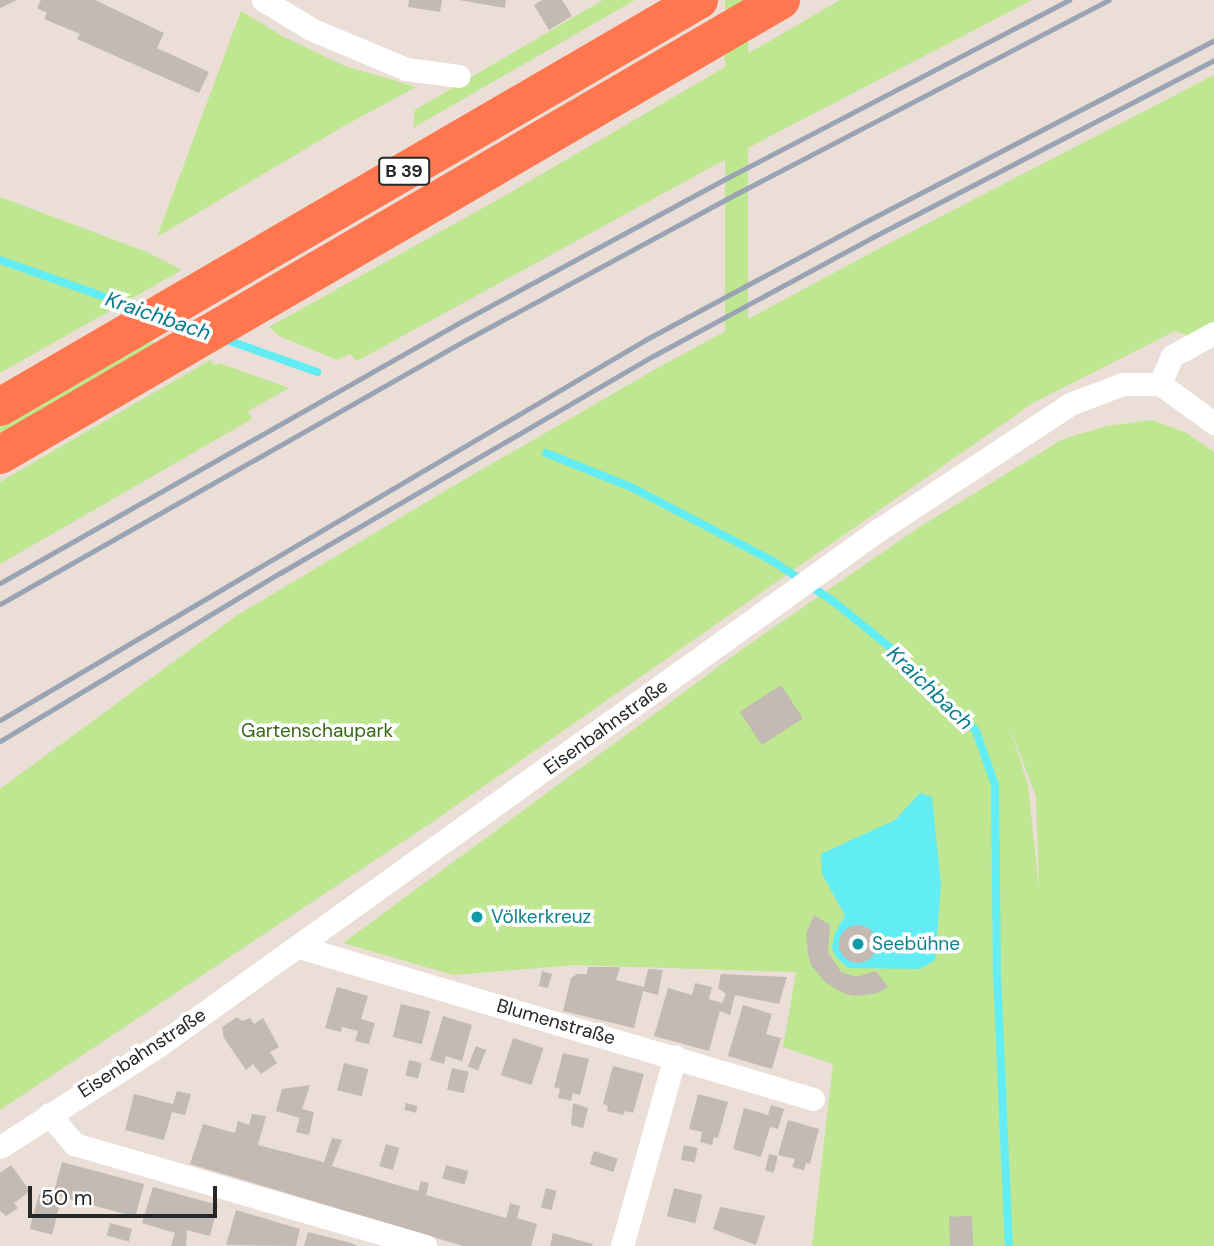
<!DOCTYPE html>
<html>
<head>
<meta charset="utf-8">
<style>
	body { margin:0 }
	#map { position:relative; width:1214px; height:1246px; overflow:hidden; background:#ebded7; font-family:"DM Sans",sans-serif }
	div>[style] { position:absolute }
	.green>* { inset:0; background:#bfe690; transform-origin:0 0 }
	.water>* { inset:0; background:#62edf5 }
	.stream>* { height:8px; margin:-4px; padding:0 4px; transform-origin:4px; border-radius:4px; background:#62edf5 }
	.building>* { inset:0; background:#c2bab3; transform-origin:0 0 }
	.round { border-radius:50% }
	.street>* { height:23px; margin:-11.5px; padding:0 11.5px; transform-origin:11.5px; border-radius:11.5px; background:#fff }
	.highway>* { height:38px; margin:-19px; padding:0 19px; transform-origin:19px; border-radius:19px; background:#ff764f }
	.rail>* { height:5px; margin:-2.5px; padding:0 2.5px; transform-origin:2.5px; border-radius:2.5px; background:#9aa3b3 }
	.dots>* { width:19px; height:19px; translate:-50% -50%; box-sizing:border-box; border:4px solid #fff; border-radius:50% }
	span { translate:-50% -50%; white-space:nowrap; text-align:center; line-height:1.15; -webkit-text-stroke:7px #fff; paint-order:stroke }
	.shield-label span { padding:2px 5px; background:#fff; border:2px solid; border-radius:5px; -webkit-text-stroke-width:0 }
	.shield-label { font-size:18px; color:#272727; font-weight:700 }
	.street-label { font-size:19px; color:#272727 }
	.park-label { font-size:19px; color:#376715 }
	.culture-label { font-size:19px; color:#0d838f }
	.left { translate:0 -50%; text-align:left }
	.water-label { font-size:21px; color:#067d8f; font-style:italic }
	.scale { position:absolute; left:28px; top:1186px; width:189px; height:32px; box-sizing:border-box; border:4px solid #272727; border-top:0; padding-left:9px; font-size:21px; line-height:24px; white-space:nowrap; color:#272727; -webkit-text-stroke:5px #fff; paint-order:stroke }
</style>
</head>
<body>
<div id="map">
	<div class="green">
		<div style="clip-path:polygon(603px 0,635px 0,413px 128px,415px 110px)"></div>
		<div style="left:725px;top:0;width:23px;height:599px"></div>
		<div style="clip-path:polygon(840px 0,1032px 0,717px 164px,357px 361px,350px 354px,337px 360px,279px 336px,269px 327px,499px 199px)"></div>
		<div style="clip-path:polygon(241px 11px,284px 37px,345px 66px,416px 87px,344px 126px,157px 237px)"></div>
		<div style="clip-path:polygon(1214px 75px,1214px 333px,1200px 339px,1175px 331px,1033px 403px,431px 823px,0 1110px,0 789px,236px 616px,450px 488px,661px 366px,880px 248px)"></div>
		<div style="clip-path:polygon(0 197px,147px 252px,182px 270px,0 373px)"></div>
		<div style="clip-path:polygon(144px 339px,159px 345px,0 437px,0 425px)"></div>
		<div style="clip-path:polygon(210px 360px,215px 365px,219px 363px,289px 388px,248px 411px,252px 419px,0 564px,0 482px)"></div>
		<div style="clip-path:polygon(evenodd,1152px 420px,1187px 433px,1214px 452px,1214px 1246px,812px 1246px,833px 1064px,783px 1047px,796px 972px,574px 965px,453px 975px,343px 943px,744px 648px,918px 528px,1063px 439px,1107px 426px,1152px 420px,1009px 726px,1036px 796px,1039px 890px,1028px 785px,1009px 726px)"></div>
	</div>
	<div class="water">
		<div style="clip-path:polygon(920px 793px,932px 797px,941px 885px,935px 960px,920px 969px,848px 968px,836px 957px,832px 948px,834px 935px,845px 915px,822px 874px,821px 854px,895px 820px)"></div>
	</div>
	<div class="stream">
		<div style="left:0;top:260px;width:151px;rotate:19.4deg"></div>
		<div style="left:224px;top:339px;width:99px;rotate:19.5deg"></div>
		<div style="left:546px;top:453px;width:94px;rotate:21.9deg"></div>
		<div style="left:633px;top:488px;width:156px;rotate:27.6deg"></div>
		<div style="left:771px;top:560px;width:74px;rotate:33.5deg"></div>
		<div style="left:833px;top:601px;width:76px;rotate:39.1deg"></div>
		<div style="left:892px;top:649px;width:117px;rotate:44.3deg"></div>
		<div style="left:976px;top:731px;width:57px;rotate:70.6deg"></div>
		<div style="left:995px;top:785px;width:190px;rotate:89.4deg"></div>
		<div style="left:997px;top:975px;width:271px;rotate:87.5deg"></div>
	</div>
	<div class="building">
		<div style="clip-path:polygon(0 0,17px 0,0 8px)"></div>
		<div style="clip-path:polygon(41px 0,95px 0,164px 33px,157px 48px,209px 72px,199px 93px,77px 39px,80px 34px,44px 19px,47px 13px,37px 8px)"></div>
		<div style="clip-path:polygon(409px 0,442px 0,440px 12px,408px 7px)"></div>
		<div style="clip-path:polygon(459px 0,506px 0,505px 8px)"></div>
		<div style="clip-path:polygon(542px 0,562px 0,572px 16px,549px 30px,534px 5px)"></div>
		<div style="left:781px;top:685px;width:40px;height:49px;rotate:57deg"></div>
		<div style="clip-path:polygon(814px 915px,830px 925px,828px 952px,841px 972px,856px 977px,876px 971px,888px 987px,878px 993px,858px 996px,845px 994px,826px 983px,811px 965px,808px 954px,806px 934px)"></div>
		<div class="round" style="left:839px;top:925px;width:38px;height:38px"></div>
		<div style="clip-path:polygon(588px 967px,620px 967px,616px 980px,644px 987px,648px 969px,663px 970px,658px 995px,643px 991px,634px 1028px,563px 1011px,571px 978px,577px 974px,587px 974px)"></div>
		<div style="clip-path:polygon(542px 971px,552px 974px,548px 988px,539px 986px)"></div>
		<div style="clip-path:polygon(721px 974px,787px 977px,779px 1004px,735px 995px,730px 1015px,720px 1011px,709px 1051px,654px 1036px,668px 988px,692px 995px,695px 983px,712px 987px,709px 999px,722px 1003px,726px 994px,718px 988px)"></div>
		<div style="clip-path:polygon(337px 987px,368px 996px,361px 1019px,375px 1023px,369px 1044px,355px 1041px,358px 1031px,342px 1027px,341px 1032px,325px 1028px)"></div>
		<div style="left:401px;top:1004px;width:30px;height:34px;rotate:14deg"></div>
		<div style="clip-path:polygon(743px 1005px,772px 1014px,766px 1034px,781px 1038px,772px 1069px,728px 1056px)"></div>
		<div style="clip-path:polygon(443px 1016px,472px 1025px,462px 1061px,446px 1056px,444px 1064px,430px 1060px)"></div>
		<div style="clip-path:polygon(237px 1017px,242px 1021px,250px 1018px,254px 1024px,263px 1018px,279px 1047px,270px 1052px,277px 1063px,261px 1074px,253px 1064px,246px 1070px,224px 1038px,222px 1027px)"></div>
		<div style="left:513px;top:1038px;width:32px;height:39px;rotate:18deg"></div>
		<div style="left:476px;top:1046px;width:11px;height:22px;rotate:22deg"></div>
		<div style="clip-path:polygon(563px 1053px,589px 1059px,580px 1095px,573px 1093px,571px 1101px,558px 1098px,560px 1089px,554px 1087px)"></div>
		<div style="left:409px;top:1060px;width:13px;height:16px;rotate:13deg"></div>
		<div style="left:344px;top:1063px;width:25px;height:28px;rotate:14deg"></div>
		<div style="clip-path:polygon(613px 1066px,644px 1074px,633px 1113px,625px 1111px,623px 1115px,607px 1111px,608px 1106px,603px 1104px)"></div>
		<div style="left:452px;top:1068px;width:17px;height:22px;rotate:13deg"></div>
		<div style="clip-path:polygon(310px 1085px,302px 1109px,314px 1112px,309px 1135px,296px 1132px,300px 1118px,276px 1111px,282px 1089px)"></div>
		<div style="clip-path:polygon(177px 1091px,191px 1094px,185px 1115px,172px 1112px,164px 1140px,125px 1130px,134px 1094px,173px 1104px)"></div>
		<div style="clip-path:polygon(698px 1094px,728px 1102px,718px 1138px,714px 1137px,712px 1145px,700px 1142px,702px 1132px,689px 1129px)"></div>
		<div style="left:406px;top:1103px;width:12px;height:7px;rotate:14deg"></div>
		<div style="clip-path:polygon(573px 1103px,588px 1108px,583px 1128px,571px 1125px)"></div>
		<div style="clip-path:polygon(771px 1105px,784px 1109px,778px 1129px,770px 1127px,761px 1157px,733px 1149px,744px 1108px,768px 1115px)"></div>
		<div style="clip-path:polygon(252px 1114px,266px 1116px,258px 1145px,324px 1162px,332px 1138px,342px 1140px,332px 1166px,418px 1191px,421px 1181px,429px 1183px,426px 1195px,506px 1218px,510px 1203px,520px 1206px,517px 1218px,537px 1224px,531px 1246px,463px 1246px,190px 1164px,203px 1124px,235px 1133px,238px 1121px,249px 1125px)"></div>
		<div style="clip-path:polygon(788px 1120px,819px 1129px,810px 1164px,806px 1163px,804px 1170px,792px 1167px,795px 1159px,778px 1155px)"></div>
		<div style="left:386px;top:1144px;width:14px;height:23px;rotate:17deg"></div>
		<div style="left:684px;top:1145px;width:14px;height:15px;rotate:12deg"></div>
		<div style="left:594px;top:1151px;width:25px;height:14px;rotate:18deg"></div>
		<div style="left:769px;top:1154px;width:9px;height:17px;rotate:13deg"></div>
		<div style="left:62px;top:1162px;width:85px;height:34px;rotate:15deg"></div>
		<div style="clip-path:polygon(11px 1165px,30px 1191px,14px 1203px,18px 1208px,6px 1216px,0 1211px,0 1173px)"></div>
		<div style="left:446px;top:1165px;width:23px;height:14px;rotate:15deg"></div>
		<div style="clip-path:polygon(153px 1187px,218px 1205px,210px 1236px,187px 1230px,186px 1246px,171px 1246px,175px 1233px,142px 1223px)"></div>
		<div style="left:546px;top:1188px;width:11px;height:20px;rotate:15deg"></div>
		<div style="left:674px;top:1188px;width:29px;height:29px;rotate:14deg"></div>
		<div style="left:39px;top:1194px;width:23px;height:36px;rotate:15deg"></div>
		<div style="clip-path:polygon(720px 1207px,765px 1216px,756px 1245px,713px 1229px)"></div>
		<div style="clip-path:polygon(236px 1210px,300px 1229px,296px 1246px,226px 1245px)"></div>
		<div style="left:972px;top:1216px;width:30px;height:23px;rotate:88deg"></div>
		<div style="left:110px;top:1223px;width:23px;height:13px;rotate:15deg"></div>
		<div style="clip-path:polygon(308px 1232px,351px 1243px,358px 1246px,304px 1246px)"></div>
		<div style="clip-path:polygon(553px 1233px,593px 1244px,592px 1246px,550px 1246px)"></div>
	</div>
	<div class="street">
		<div style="left:263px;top:0;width:56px;rotate:31.1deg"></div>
		<div style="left:311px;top:29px;width:103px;rotate:22.8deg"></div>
		<div style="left:406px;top:69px;width:53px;rotate:7.5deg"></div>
		<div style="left:1160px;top:384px;width:30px;rotate:-67deg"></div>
		<div style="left:1172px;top:356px;width:48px;rotate:-28.7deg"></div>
		<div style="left:1160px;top:384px;width:67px;rotate:35.8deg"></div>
		<div style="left:299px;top:947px;width:536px;rotate:16.47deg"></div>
		<div style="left:49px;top:1114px;width:39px;rotate:50deg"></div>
		<div style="left:74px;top:1144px;width:366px;rotate:16.2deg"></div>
		<div style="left:0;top:1147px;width:188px;rotate:-32.6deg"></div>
		<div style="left:158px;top:1046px;width:888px;rotate:-35.61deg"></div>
		<div style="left:880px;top:529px;width:227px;rotate:-33.3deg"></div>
		<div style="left:1070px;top:404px;width:57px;rotate:-20.7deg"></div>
		<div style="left:1123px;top:384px;width:37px"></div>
		<div style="left:622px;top:1246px;width:197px;rotate:-74.4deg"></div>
	</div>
	<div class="highway">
		<div style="left:0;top:407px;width:809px;rotate:-30.21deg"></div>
		<div style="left:0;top:455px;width:904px;rotate:-30.22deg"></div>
	</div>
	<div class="rail">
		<div style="left:0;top:583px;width:523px;rotate:-29.55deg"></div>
		<div style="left:455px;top:325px;width:309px;rotate:-28.4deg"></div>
		<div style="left:727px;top:178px;width:386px;rotate:-27.5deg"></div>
		<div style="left:0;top:604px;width:533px;rotate:-29.55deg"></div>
		<div style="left:464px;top:341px;width:309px;rotate:-28.4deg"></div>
		<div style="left:736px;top:194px;width:420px;rotate:-27.5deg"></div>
		<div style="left:0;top:720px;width:749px;rotate:-30.5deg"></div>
		<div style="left:645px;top:340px;width:250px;rotate:-28.2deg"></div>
		<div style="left:865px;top:222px;width:394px;rotate:-27.5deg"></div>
		<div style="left:0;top:741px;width:327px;rotate:-31deg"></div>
		<div style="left:280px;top:573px;width:432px;rotate:-30.2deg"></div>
		<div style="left:653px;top:356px;width:250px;rotate:-28.4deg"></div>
		<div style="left:873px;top:237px;width:384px;rotate:-27.4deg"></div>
	</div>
	<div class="dots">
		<div style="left:477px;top:917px;background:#0f9aa8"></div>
		<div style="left:858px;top:944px;background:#0f9aa8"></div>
	</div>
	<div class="shield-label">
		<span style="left:404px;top:171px">B 39</span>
	</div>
	<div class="street-label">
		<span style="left:606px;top:727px;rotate:-36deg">Eisenbahnstraße</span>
		<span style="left:556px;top:1022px;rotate:16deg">Blumenstraße</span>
		<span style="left:142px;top:1053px;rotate:-33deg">Eisenbahnstraße</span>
	</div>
	<div class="park-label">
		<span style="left:317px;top:731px">Gartenschaupark</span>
	</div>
	<div class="culture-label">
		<span class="left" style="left:491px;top:917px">Völkerkreuz</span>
		<span class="left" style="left:872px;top:944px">Seebühne</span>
	</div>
	<div class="water-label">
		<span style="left:158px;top:316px;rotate:19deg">Kraichbach</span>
		<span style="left:930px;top:688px;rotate:44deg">Kraichbach</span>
	</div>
	<div class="scale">50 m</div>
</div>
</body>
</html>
